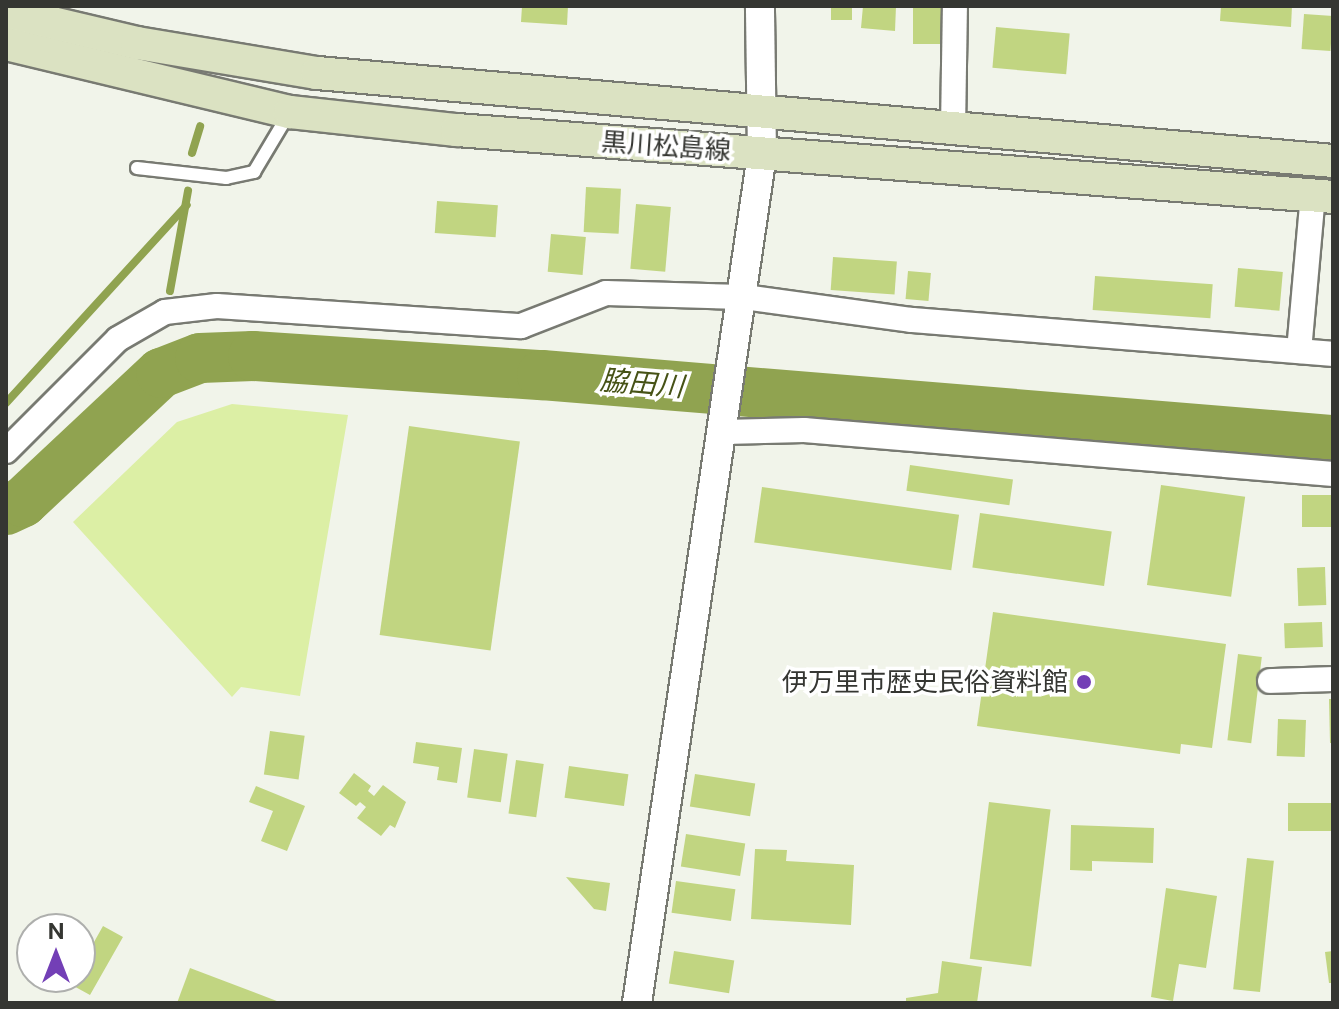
<!DOCTYPE html>
<html>
<head>
<meta charset="utf-8">
<style>
	body { margin:0 }
	#map { position:relative; width:1339px; height:1009px; overflow:hidden; background:#f1f4ea; font-family:"Public Sans","Noto Sans JP",sans-serif }
	div>[style] { position:absolute }
	.green>* { inset:0; background:#dcefa5 }
	.stream>* { height:8px; margin:-4px; padding:0 4px; transform-origin:4px; border-radius:4px; background:#90a350 }
	.river>* { height:50px; margin:-25px; padding:0 25px; transform-origin:25px; border-radius:25px; background:#90a350 }
	.building>* { inset:0; background:#c1d581; transform-origin:0 0 }
	.roads { filter:drop-shadow(2px 0 #787a72) drop-shadow(-2px 0 #787a72) drop-shadow(0 2px #787a72) drop-shadow(0 -2px #787a72) }
	.service>* { height:12px; margin:-6px; padding:0 6px; transform-origin:6px; border-radius:6px; background:#fff }
	.minor>* { height:24px; margin:-12px; padding:0 12px; transform-origin:12px; border-radius:12px; background:#fff }
	.tertiary>* { height:28px; margin:-14px; padding:0 14px; transform-origin:14px; border-radius:14px; background:#fff }
	.secondary>* { height:32px; margin:-16px; padding:0 16px; transform-origin:16px; border-radius:16px; background:#dbe2c2 }
	.dots>* { width:22px; height:22px; translate:-50% -50%; box-sizing:border-box; border:4px solid #fff; border-radius:50% }
	span { translate:-50% -50%; white-space:nowrap; text-align:center; line-height:1.15; -webkit-text-stroke:7px #fff; paint-order:stroke }
	.street-label { font-size:26px; color:#353632 }
	.poi-label { font-size:26px; color:#353632 }
	.right { translate:-100% -50%; text-align:right }
	.water-label { font-size:28px; color:#465216; font-style:italic }
	.frame { position:absolute; inset:0; border:8px solid #353632; pointer-events:none }
	.north { position:absolute; left:16px; top:913px; width:80px; height:80px; box-sizing:border-box; background:#fff; border:2px solid #aeafad; border-radius:50%; rotate:0deg; font-size:22px; font-weight:700; line-height:32px; text-align:center; color:#353632 }
	.north::after { content:''; display:block; margin:auto; width:28px; height:36px; background:#733fb6; clip-path:polygon(50% 0,100% 100%,50% 72%,0 100%) }
</style>
</head>
<body>
<div id="map">
	<div class="green">
		<div style="clip-path:polygon(232px 404px,348px 415px,300px 696px,241px 687px,232px 697px,73px 522px,177px 422px)"></div>
	</div>
	<div class="stream">
		<div style="left:192px;top:153px;width:28px;rotate:-73deg"></div>
		<div style="left:170px;top:291px;width:102px;rotate:-79.8deg"></div>
		<div style="left:6px;top:403px;width:268px;rotate:-47.6deg"></div>
	</div>
	<div class="river">
		<div style="left:6px;top:510px;width:19px;rotate:-25deg"></div>
		<div style="left:23px;top:502px;width:189px;rotate:-43.1deg"></div>
		<div style="left:161px;top:373px;width:42px;rotate:-21deg"></div>
		<div style="left:200px;top:358px;width:53px;rotate:-2.2deg"></div>
		<div style="left:253px;top:356px;width:290px;rotate:3.8deg"></div>
		<div style="left:542px;top:375px;width:794px;rotate:4.7deg"></div>
	</div>
	<div class="building">
		<div style="clip-path:polygon(522px 6px,568px 6px,567px 25px,521px 22px)"></div>
		<div style="left:831px;top:6px;width:21px;height:14px"></div>
		<div style="clip-path:polygon(863px 6px,896px 6px,895px 31px,861px 28px)"></div>
		<div style="left:913px;top:6px;width:34px;height:38px"></div>
		<div style="clip-path:polygon(1221px 6px,1292px 6px,1291px 27px,1220px 21px)"></div>
		<div style="left:1304px;top:14px;width:29px;height:35px;rotate:4deg"></div>
		<div style="left:996px;top:27px;width:74px;height:41px;rotate:5deg"></div>
		<div style="left:586px;top:187px;width:35px;height:45px;rotate:3deg"></div>
		<div style="left:437px;top:201px;width:61px;height:32px;rotate:4deg"></div>
		<div style="left:636px;top:204px;width:35px;height:65px;rotate:5deg"></div>
		<div style="left:551px;top:234px;width:35px;height:38px;rotate:5deg"></div>
		<div style="left:833px;top:257px;width:64px;height:33px;rotate:4deg"></div>
		<div style="left:1238px;top:268px;width:45px;height:39px;rotate:5deg"></div>
		<div style="left:908px;top:271px;width:23px;height:28px;rotate:5deg"></div>
		<div style="left:1095px;top:276px;width:118px;height:34px;rotate:4deg"></div>
		<div style="left:409px;top:426px;width:112px;height:211px;rotate:8deg"></div>
		<div style="left:910px;top:465px;width:104px;height:26px;rotate:8deg"></div>
		<div style="left:1161px;top:485px;width:85px;height:101px;rotate:8deg"></div>
		<div style="left:762px;top:487px;width:199px;height:56px;rotate:8deg"></div>
		<div style="left:1333px;top:495px;width:32px;height:31px;rotate:90deg"></div>
		<div style="left:980px;top:513px;width:133px;height:55px;rotate:8deg"></div>
		<div style="left:1325px;top:567px;width:38px;height:28px;rotate:88deg"></div>
		<div style="clip-path:polygon(993px 612px,1226px 644px,1212px 748px,1181px 744px,1180px 754px,977px 726px)"></div>
		<div style="left:1322px;top:622px;width:25px;height:38px;rotate:88deg"></div>
		<div style="left:1238px;top:654px;width:24px;height:87px;rotate:7deg"></div>
		<div style="clip-path:polygon(1329px 699px,1333px 699px,1333px 743px,1330px 743px)"></div>
		<div style="left:1278px;top:719px;width:28px;height:37px;rotate:2deg"></div>
		<div style="left:270px;top:731px;width:35px;height:44px;rotate:8deg"></div>
		<div style="clip-path:polygon(416px 742px,462px 748px,457px 783px,437px 780px,439px 767px,413px 763px)"></div>
		<div style="left:474px;top:749px;width:34px;height:49px;rotate:8deg"></div>
		<div style="left:516px;top:760px;width:28px;height:54px;rotate:8deg"></div>
		<div style="left:569px;top:766px;width:60px;height:32px;rotate:8deg"></div>
		<div style="clip-path:polygon(354px 773px,371px 786px,368px 791px,374px 796px,383px 785px,406px 802px,395px 828px,390px 825px,381px 836px,357px 818px,366px 807px,360px 802px,356px 806px,339px 793px)"></div>
		<div style="left:695px;top:774px;width:61px;height:33px;rotate:9deg"></div>
		<div style="clip-path:polygon(256px 786px,305px 806px,287px 851px,261px 841px,273px 811px,249px 802px)"></div>
		<div style="left:989px;top:802px;width:62px;height:158px;rotate:7deg"></div>
		<div style="left:1333px;top:803px;width:28px;height:45px;rotate:90deg"></div>
		<div style="clip-path:polygon(1071px 825px,1154px 828px,1153px 863px,1092px 861px,1092px 871px,1070px 870px)"></div>
		<div style="left:686px;top:834px;width:60px;height:33px;rotate:9deg"></div>
		<div style="clip-path:polygon(755px 849px,787px 850px,786px 861px,854px 865px,851px 925px,751px 919px)"></div>
		<div style="left:1247px;top:858px;width:27px;height:132px;rotate:6deg"></div>
		<div style="clip-path:polygon(566px 877px,610px 883px,606px 911px,594px 909px)"></div>
		<div style="left:676px;top:881px;width:60px;height:32px;rotate:8deg"></div>
		<div style="clip-path:polygon(1166px 888px,1217px 896px,1206px 968px,1179px 964px,1173px 1001px,1151px 997px)"></div>
		<div style="clip-path:polygon(103px 926px,123px 937px,90px 995px,70px 984px,80px 977px,80px 967px)"></div>
		<div style="left:674px;top:951px;width:61px;height:33px;rotate:9deg"></div>
		<div style="clip-path:polygon(1333px 951px,1333px 983px,1329px 983px,1325px 952px)"></div>
		<div style="clip-path:polygon(942px 961px,982px 967px,977px 1003px,906px 1003px,906px 998px,938px 993px)"></div>
		<div style="clip-path:polygon(190px 968px,282px 1003px,177px 1003px)"></div>
	</div>
	<div class="roads">
		<div class="service">
			<div style="left:137px;top:168px;width:90px;rotate:6.4deg"></div>
			<div style="left:226px;top:178px;width:29px;rotate:-12deg"></div>
			<div style="left:254px;top:172px;width:66px;rotate:-59.2deg"></div>
		</div>
		<div class="minor">
			<div style="left:953px;top:129px;width:123px;rotate:-89.1deg"></div>
			<div style="left:1299px;top:351px;width:157px;rotate:-84.9deg"></div>
			<div style="left:724px;top:432px;width:80px;rotate:-1.4deg"></div>
			<div style="left:804px;top:430px;width:531px;rotate:4.75deg"></div>
			<div style="left:6px;top:451px;width:158px;rotate:-45deg"></div>
			<div style="left:118px;top:339px;width:54px;rotate:-29.9deg"></div>
			<div style="left:165px;top:312px;width:52px;rotate:-6.6deg"></div>
			<div style="left:217px;top:306px;width:305px;rotate:3.8deg"></div>
			<div style="left:521px;top:326px;width:91px;rotate:-21.2deg"></div>
			<div style="left:606px;top:293px;width:138px;rotate:1.7deg"></div>
			<div style="left:744px;top:297px;width:170px;rotate:7.8deg"></div>
			<div style="left:912px;top:320px;width:422px;rotate:4.6deg"></div>
			<div style="left:1270px;top:681px;width:63px;rotate:-1.8deg"></div>
		</div>
		<div class="tertiary">
			<div style="left:637px;top:1003px;width:858px;rotate:-81.62deg"></div>
			<div style="left:762px;top:154px;width:148px;rotate:-90.8deg"></div>
		</div>
		<div class="secondary">
			<div style="left:6px;top:12px;width:135px;rotate:13.3deg"></div>
			<div style="left:137px;top:43px;width:182px;rotate:9.5deg"></div>
			<div style="left:317px;top:73px;width:1020px;rotate:4.95deg"></div>
			<div style="left:6px;top:44px;width:292px;rotate:13.5deg"></div>
			<div style="left:290px;top:112px;width:168px;rotate:6.2deg"></div>
			<div style="left:457px;top:130px;width:879px;rotate:4.37deg"></div>
		</div>
	</div>
	<div class="dots">
		<div style="left:1084px;top:682px;background:#733fb6"></div>
	</div>
	<div class="street-label">
		<span style="left:666px;top:146px;rotate:4deg">黒川松島線</span>
	</div>
	<div class="poi-label">
		<span class="right" style="left:1068px;top:682px">伊万里市歴史民俗資料館</span>
	</div>
	<div class="water-label">
		<span style="left:642px;top:383px;rotate:5deg">脇田川</span>
	</div>
	<div class="frame"></div>
	<div class="north">N</div>
</div>
</body>
</html>
